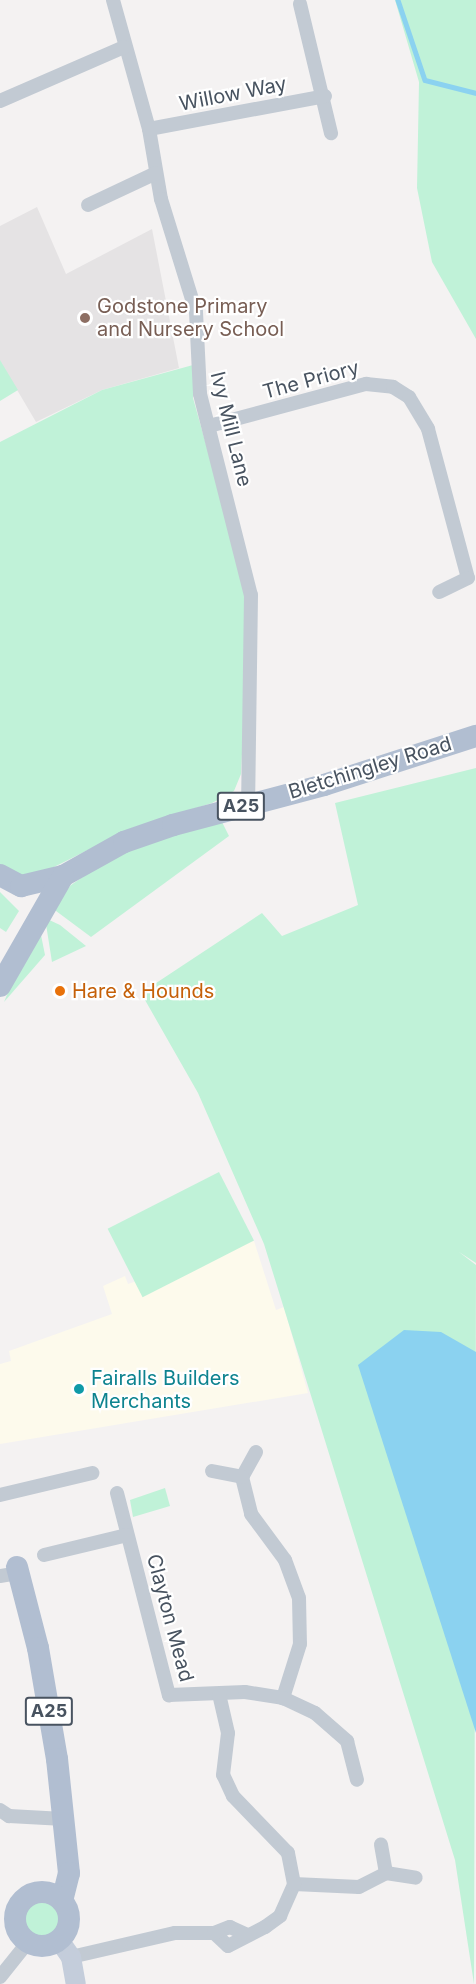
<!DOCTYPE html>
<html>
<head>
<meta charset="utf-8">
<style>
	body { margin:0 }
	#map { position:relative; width:476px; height:1984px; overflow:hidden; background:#f4f2f2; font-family:Inter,sans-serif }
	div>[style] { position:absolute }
	.commercial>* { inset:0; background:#fdfaec }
	.education>* { inset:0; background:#e5e3e4 }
	.green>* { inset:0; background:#c0f2d8; transform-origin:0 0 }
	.round { border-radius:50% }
	.water>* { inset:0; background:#8bd2f0 }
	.stream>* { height:4.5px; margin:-2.25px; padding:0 2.25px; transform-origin:2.25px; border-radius:2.25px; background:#8bd2f0 }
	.minor>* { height:14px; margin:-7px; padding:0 7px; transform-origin:7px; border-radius:7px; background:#c2cad3 }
	.secondary>* { height:20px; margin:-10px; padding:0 10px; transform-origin:10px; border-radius:10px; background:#c4cddb }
	.primary>* { height:22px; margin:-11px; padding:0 11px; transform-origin:11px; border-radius:11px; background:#b1bed1 }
	.primary>.ring { margin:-11px; padding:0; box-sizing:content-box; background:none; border:22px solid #b1bed1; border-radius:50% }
	.dots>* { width:16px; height:16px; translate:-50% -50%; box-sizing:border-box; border:3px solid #fff; border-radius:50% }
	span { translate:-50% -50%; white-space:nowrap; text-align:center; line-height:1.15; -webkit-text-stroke:4.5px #fff; paint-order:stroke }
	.shield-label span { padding:2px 4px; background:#fff; border:2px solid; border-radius:4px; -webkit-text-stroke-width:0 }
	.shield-label { font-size:18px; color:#485360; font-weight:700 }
	.street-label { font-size:20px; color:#485360 }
	.education-label { font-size:20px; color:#785e54 }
	.left { translate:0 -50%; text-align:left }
	.food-label { font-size:20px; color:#c56008 }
	.culture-label { font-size:20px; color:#0d838f }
</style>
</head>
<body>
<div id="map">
	<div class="commercial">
		<div style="clip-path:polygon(254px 1241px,276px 1310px,284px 1307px,308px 1393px,0 1444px,0 1364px,11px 1361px,9px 1351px,112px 1314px,103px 1286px,125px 1276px,128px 1284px)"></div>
	</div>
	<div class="education">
		<div style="clip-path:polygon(37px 207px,66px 274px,152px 229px,179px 368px,102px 390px,36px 422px,0 361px,0 226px)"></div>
	</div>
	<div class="green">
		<div style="clip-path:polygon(395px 0,476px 0,476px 339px,432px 262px,417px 188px,419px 82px)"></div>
		<div style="clip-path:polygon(0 360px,18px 390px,0 401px)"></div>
		<div style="clip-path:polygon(193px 365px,193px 398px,244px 580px,248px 634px,241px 774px,234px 791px,212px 803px,132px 828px,32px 878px,0 869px,0 442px,102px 390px)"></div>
		<div style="clip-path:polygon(476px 768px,476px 1263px,459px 1252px,476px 1265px,474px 1984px,455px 1860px,264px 1244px,198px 1093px,141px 993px,262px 913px,282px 936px,358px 905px,335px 803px)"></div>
		<div style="clip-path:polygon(221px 820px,229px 836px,91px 937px,52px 908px,71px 885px,115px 855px)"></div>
		<div style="clip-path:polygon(0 892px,19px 911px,6px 932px,0 928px)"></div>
		<div style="clip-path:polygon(45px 918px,60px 925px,86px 946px,52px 962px)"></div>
		<div style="clip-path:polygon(39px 925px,45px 955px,4px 1002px,24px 954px)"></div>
		<div style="left:219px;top:1172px;width:77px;height:125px;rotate:63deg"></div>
		<div style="clip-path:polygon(165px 1488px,170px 1506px,133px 1517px,130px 1500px)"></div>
		<div class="round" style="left:23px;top:1899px;width:38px;height:38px"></div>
	</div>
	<div class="water">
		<div style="clip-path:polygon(404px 1330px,441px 1332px,476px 1352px,476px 1733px,358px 1365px)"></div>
	</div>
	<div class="stream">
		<div style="left:398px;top:0;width:84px;rotate:71.4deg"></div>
		<div style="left:425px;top:80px;width:53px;rotate:14.3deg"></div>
	</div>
	<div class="minor">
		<div style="left:113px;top:0;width:134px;rotate:74.4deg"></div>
		<div style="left:149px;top:129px;width:71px;rotate:80.3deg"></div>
		<div style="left:161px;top:199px;width:118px;rotate:72.8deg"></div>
		<div style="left:196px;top:312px;width:82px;rotate:87.2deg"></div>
		<div style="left:200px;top:394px;width:207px;rotate:75.8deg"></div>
		<div style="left:251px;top:595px;width:209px;rotate:90.8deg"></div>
		<div style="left:300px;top:4px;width:133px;rotate:76.5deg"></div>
		<div style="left:0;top:101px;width:135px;rotate:-23.5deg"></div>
		<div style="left:149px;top:129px;width:179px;rotate:-10.6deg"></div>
		<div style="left:88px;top:205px;width:75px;rotate:-25.2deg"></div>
		<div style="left:209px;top:426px;width:163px;rotate:-15deg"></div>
		<div style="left:366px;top:384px;width:27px;rotate:6deg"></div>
		<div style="left:393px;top:387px;width:19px;rotate:32deg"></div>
		<div style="left:409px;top:397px;width:37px;rotate:59deg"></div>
		<div style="left:428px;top:429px;width:154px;rotate:75deg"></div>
		<div style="left:468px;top:578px;width:32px;rotate:154deg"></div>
		<div style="left:256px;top:1452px;width:29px;rotate:119deg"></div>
		<div style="left:242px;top:1477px;width:38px;rotate:76deg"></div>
		<div style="left:251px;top:1514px;width:57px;rotate:53.5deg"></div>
		<div style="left:285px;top:1560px;width:40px;rotate:69.8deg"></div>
		<div style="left:299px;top:1598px;width:46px;rotate:88.8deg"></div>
		<div style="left:300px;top:1644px;width:57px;rotate:107.5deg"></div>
		<div style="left:212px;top:1471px;width:31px;rotate:11deg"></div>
		<div style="left:117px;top:1493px;width:209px;rotate:75.6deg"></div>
		<div style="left:169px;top:1695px;width:76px;rotate:-2.3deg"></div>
		<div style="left:245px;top:1692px;width:38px;rotate:9deg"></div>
		<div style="left:283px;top:1698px;width:35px;rotate:25deg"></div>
		<div style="left:315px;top:1713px;width:43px;rotate:41.2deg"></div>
		<div style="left:347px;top:1741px;width:40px;rotate:75.6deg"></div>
		<div style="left:0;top:1495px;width:95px;rotate:-13.4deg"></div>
		<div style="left:44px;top:1555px;width:85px;rotate:-13.5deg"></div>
		<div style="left:0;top:1576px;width:18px;rotate:-9deg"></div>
		<div style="left:0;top:1810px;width:11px;rotate:34deg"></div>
		<div style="left:9px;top:1816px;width:55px;rotate:3.1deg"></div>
		<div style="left:386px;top:1873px;width:30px;rotate:9deg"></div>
		<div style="left:294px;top:1884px;width:65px;rotate:2.6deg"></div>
		<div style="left:359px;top:1887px;width:30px;rotate:-27deg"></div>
		<div style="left:386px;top:1873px;width:29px;rotate:-100deg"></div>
		<div style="left:214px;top:1933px;width:19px;rotate:43deg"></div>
		<div style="left:228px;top:1946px;width:42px;rotate:-27.2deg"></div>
		<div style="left:265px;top:1927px;width:19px;rotate:-36deg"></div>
		<div style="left:280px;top:1916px;width:35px;rotate:-66deg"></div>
		<div style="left:294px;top:1884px;width:32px;rotate:-101deg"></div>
		<div style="left:288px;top:1853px;width:79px;rotate:-134deg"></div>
		<div style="left:233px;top:1796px;width:23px;rotate:-115deg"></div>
		<div style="left:223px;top:1775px;width:42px;rotate:-83.2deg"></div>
		<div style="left:228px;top:1733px;width:39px;rotate:-103deg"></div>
		<div style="left:71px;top:1957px;width:107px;rotate:-13deg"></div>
		<div style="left:175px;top:1933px;width:39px"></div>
		<div style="left:214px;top:1933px;width:17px;rotate:-21deg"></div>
		<div style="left:230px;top:1927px;width:17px;rotate:25deg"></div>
		<div style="left:0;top:1977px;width:45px;rotate:-51.3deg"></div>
	</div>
	<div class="secondary">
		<div style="left:59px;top:1940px;width:21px;rotate:55deg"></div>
		<div style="left:71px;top:1957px;width:27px;rotate:80deg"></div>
	</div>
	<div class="primary">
		<div style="left:0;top:875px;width:24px;rotate:28deg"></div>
		<div style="left:21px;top:886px;width:43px;rotate:-13.4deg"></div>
		<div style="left:63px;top:876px;width:70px;rotate:-29.1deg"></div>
		<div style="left:124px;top:842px;width:52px;rotate:-19.1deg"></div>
		<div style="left:173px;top:825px;width:156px;rotate:-14.8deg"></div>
		<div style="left:324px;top:785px;width:160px;rotate:-17.9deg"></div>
		<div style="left:0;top:986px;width:127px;rotate:-60.2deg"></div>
		<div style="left:17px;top:1567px;width:84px;rotate:75.5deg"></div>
		<div style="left:38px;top:1648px;width:113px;rotate:80.3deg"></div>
		<div style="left:57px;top:1759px;width:115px;rotate:84deg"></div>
		<div style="left:69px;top:1873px;width:29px;rotate:104deg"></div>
		<div class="ring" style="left:15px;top:1892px;width:32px;height:32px"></div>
	</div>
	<div class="dots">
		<div style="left:85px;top:318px;background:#8d6e63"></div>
		<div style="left:60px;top:991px;background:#e8710a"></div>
		<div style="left:79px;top:1389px;background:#0f9aa8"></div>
	</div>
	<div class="shield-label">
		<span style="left:241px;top:806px">A25</span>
		<span style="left:49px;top:1711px">A25</span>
	</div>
	<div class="street-label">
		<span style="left:233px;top:94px;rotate:-11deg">Willow Way</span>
		<span style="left:311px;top:380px;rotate:-15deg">The Priory</span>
		<span style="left:231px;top:429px;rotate:76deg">Ivy Mill Lane</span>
		<span style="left:370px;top:768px;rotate:-17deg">Bletchingley Road</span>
		<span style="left:170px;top:1618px;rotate:75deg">Clayton Mead</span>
	</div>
	<div class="education-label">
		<span class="left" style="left:97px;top:318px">Godstone Primary<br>and Nursery School</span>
	</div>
	<div class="food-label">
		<span class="left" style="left:72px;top:991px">Hare &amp; Hounds</span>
	</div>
	<div class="culture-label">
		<span class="left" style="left:91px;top:1390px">Fairalls Builders<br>Merchants</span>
	</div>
</div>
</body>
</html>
